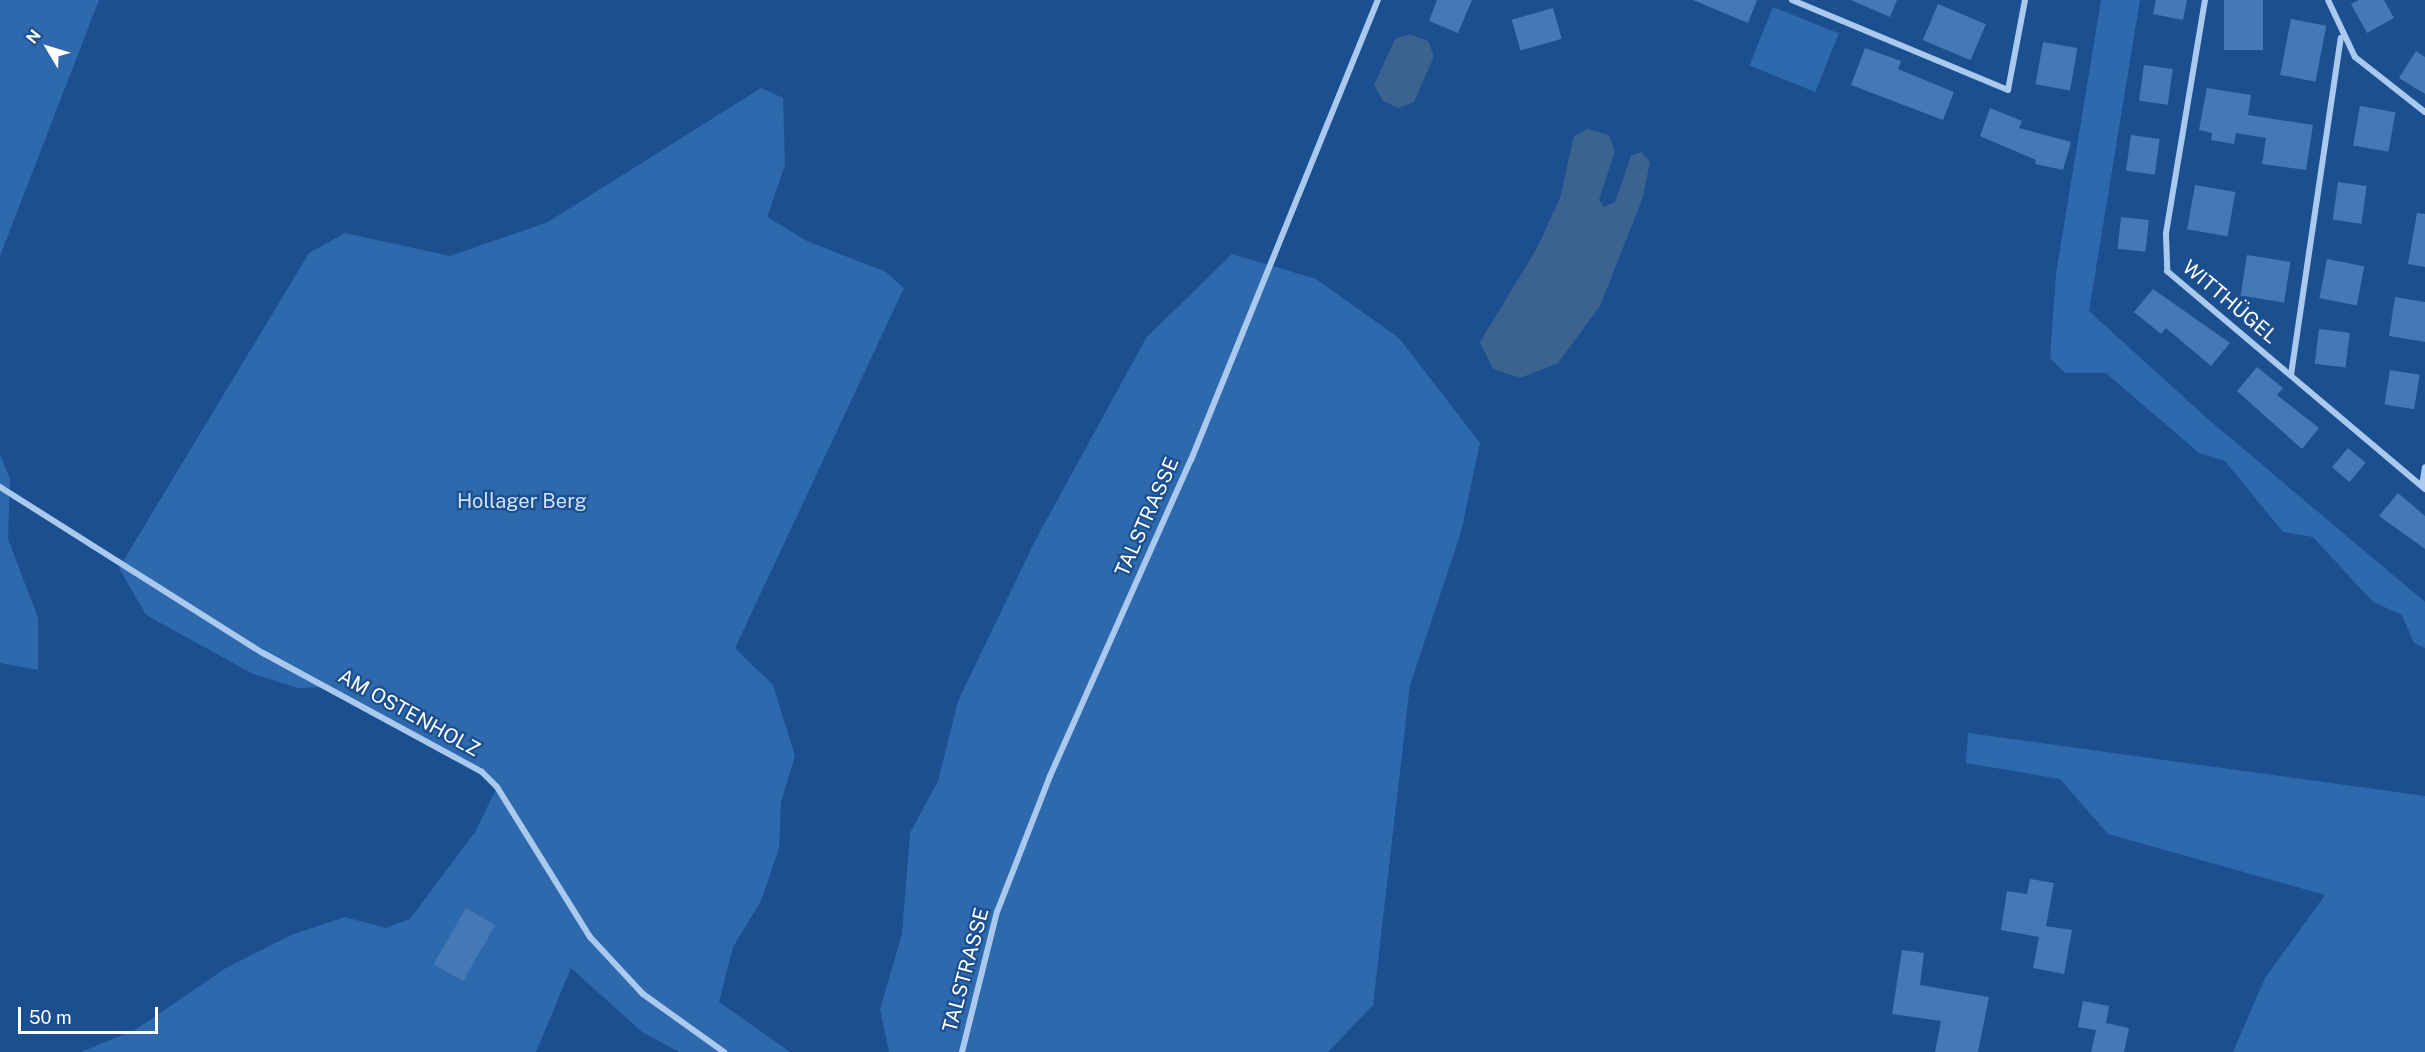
<!DOCTYPE html>
<html>
<head>
<meta charset="utf-8">
<style>
	body { margin:0 }
	#map { position:relative; width:2425px; height:1052px; overflow:hidden; background:#1b4f8f; font-family:"Public Sans",sans-serif }
	div>[style] { position:absolute }
	.green>* { inset:0; background:#2e69ad; transform-origin:0 0 }
	.water>* { inset:0; background:#3c6290 }
	.building>* { inset:0; background:#4478b7; transform-origin:0 0 }
	.street>* { height:6px; margin:-3px; padding:0 3px; transform-origin:3px; border-radius:3px; background:#a9c9ee }
	span { translate:-50% -50%; white-space:nowrap; text-align:center; line-height:1.15; -webkit-text-stroke:4.5px #1b4f8f; paint-order:stroke }
	.street-label { font-size:20px; color:#fff }
	.park-label { font-size:20px; color:#cfe3fa }
	.north { position:absolute; left:18px; top:18px; width:60px; height:60px; -webkit-text-stroke:4px #1b4f8f; paint-order:stroke; rotate:308deg; font-size:16px; font-weight:700; line-height:24px; text-align:center; color:#fff }
	.north::after { content:''; display:block; margin:auto; width:21px; height:27px; background:#fff; clip-path:polygon(50% 0,100% 100%,50% 72%,0 100%) }
	.scale { position:absolute; left:18px; top:1007px; width:140px; height:27px; box-sizing:border-box; border:3px solid #fff; border-top:0; padding-left:8px; font-size:18px; line-height:21px; white-space:nowrap; color:#fff; -webkit-text-stroke:4px #1b4f8f; paint-order:stroke }
</style>
</head>
<body>
<div id="map">
	<div class="green">
		<div style="clip-path:polygon(0 0,99px 0,0 256px)"></div>
		<div style="clip-path:polygon(2101px 0,2140px 0,2089px 311px,2209px 420px,2425px 602px,2425px 648px,2414px 643px,2402px 615px,2373px 602px,2313px 537px,2283px 532px,2225px 461px,2199px 453px,2106px 373px,2065px 373px,2050px 358px,2056px 274px)"></div>
		<div style="left:1773px;top:7px;width:71px;height:63px;rotate:22deg"></div>
		<div style="clip-path:polygon(761px 88px,783px 98px,785px 165px,767px 217px,807px 241px,886px 272px,904px 288px,735px 648px,773px 685px,795px 756px,781px 802px,779px 848px,761px 901px,733px 947px,719px 1002px,790px 1052px,679px 1052px,642px 1032px,571px 968px,536px 1052px,81px 1052px,135px 1030px,226px 968px,291px 935px,345px 917px,386px 928px,410px 919px,475px 832px,497px 787px,482px 772px,327px 687px,298px 688px,253px 674px,146px 615px,119px 568px,309px 253px,345px 233px,450px 256px,548px 222px)"></div>
		<div style="clip-path:polygon(1232px 254px,1316px 279px,1399px 338px,1480px 443px,1461px 532px,1410px 685px,1373px 1005px,1328px 1052px,889px 1052px,880px 1009px,902px 934px,910px 833px,938px 781px,958px 701px,1035px 541px,1146px 338px)"></div>
		<div style="clip-path:polygon(0 454px,10px 479px,8px 539px,38px 618px,38px 670px,0 663px)"></div>
		<div style="clip-path:polygon(1968px 733px,2425px 796px,2425px 1052px,2233px 1052px,2265px 978px,2325px 895px,2108px 834px,2060px 779px,1966px 763px)"></div>
	</div>
	<div class="water">
		<div style="clip-path:polygon(1409px 34px,1428px 41px,1434px 56px,1414px 102px,1398px 108px,1383px 101px,1374px 85px,1395px 39px)"></div>
		<div style="clip-path:polygon(1588px 129px,1609px 135px,1615px 151px,1599px 200px,1604px 207px,1615px 202px,1631px 156px,1641px 152px,1650px 162px,1643px 197px,1600px 306px,1558px 363px,1520px 378px,1493px 369px,1480px 342px,1537px 248px,1560px 198px,1574px 136px)"></div>
	</div>
	<div class="building">
		<div style="clip-path:polygon(1437px 0,1472px 0,1458px 33px,1429px 21px)"></div>
		<div style="clip-path:polygon(1693px 0,1757px 0,1748px 23px)"></div>
		<div style="clip-path:polygon(1851px 0,1897px 0,1890px 17px)"></div>
		<div style="clip-path:polygon(2156px 0,2187px 0,2183px 20px,2153px 14px)"></div>
		<div style="left:2224px;top:0;width:39px;height:50px"></div>
		<div style="clip-path:polygon(2359px 0,2384px 0,2394px 18px,2367px 33px,2351px 4px)"></div>
		<div style="left:1938px;top:4px;width:52px;height:39px;rotate:23deg"></div>
		<div style="left:1553px;top:8px;width:32px;height:43px;rotate:74deg"></div>
		<div style="left:2291px;top:19px;width:36px;height:57px;rotate:11deg"></div>
		<div style="left:2043px;top:42px;width:35px;height:43px;rotate:10deg"></div>
		<div style="clip-path:polygon(1865px 48px,1901px 61px,1898px 69px,1954px 92px,1943px 120px,1851px 85px)"></div>
		<div style="clip-path:polygon(2416px 51px,2425px 57px,2425px 94px,2399px 78px)"></div>
		<div style="left:2144px;top:65px;width:29px;height:36px;rotate:8deg"></div>
		<div style="clip-path:polygon(2207px 88px,2251px 95px,2248px 115px,2313px 125px,2306px 170px,2262px 164px,2266px 138px,2236px 133px,2234px 144px,2211px 140px,2212px 133px,2199px 130px)"></div>
		<div style="left:2360px;top:106px;width:36px;height:40px;rotate:10deg"></div>
		<div style="clip-path:polygon(1990px 108px,2022px 121px,2019px 128px,2071px 142px,2063px 170px,2035px 164px,2036px 160px,1980px 136px)"></div>
		<div style="left:2131px;top:135px;width:29px;height:36px;rotate:8deg"></div>
		<div style="left:2338px;top:182px;width:29px;height:38px;rotate:8deg"></div>
		<div style="left:2195px;top:185px;width:41px;height:45px;rotate:10deg"></div>
		<div style="clip-path:polygon(2417px 213px,2425px 214px,2425px 267px,2408px 264px)"></div>
		<div style="left:2121px;top:217px;width:28px;height:32px;rotate:6deg"></div>
		<div style="left:2247px;top:255px;width:44px;height:41px;rotate:9deg"></div>
		<div style="left:2327px;top:259px;width:38px;height:40px;rotate:11deg"></div>
		<div style="clip-path:polygon(2153px 289px,2230px 343px,2211px 366px,2166px 328px,2161px 334px,2134px 312px)"></div>
		<div style="clip-path:polygon(2395px 297px,2425px 302px,2425px 342px,2389px 336px)"></div>
		<div style="left:2319px;top:329px;width:31px;height:35px;rotate:7deg"></div>
		<div style="clip-path:polygon(2257px 367px,2283px 388px,2277px 395px,2319px 428px,2302px 449px,2237px 391px)"></div>
		<div style="left:2390px;top:370px;width:30px;height:35px;rotate:9deg"></div>
		<div style="left:2348px;top:448px;width:23px;height:25px;rotate:40deg"></div>
		<div style="clip-path:polygon(2398px 493px,2425px 516px,2425px 549px,2379px 516px)"></div>
		<div style="clip-path:polygon(2030px 879px,2054px 883px,2046px 926px,2072px 930px,2064px 974px,2033px 968px,2039px 937px,2001px 930px,2007px 891px,2027px 894px)"></div>
		<div style="left:466px;top:908px;width:34px;height:65px;rotate:30deg"></div>
		<div style="clip-path:polygon(1902px 950px,1924px 953px,1920px 985px,1989px 997px,1978px 1052px,1935px 1052px,1941px 1021px,1892px 1014px)"></div>
		<div style="clip-path:polygon(2083px 1001px,2109px 1006px,2106px 1023px,2129px 1028px,2124px 1052px,2091px 1052px,2096px 1030px,2078px 1027px)"></div>
	</div>
	<div class="street">
		<div style="left:1792px;top:0;width:234px;rotate:22.6deg"></div>
		<div style="left:2008px;top:90px;width:92px;rotate:-79.3deg"></div>
		<div style="left:2205px;top:0;width:237px;rotate:99.5deg"></div>
		<div style="left:2166px;top:234px;width:37px;rotate:88deg"></div>
		<div style="left:2167px;top:271px;width:338px;rotate:40.2deg"></div>
		<div style="left:2328px;top:0;width:63px;rotate:64.7deg"></div>
		<div style="left:2355px;top:57px;width:89px;rotate:38.2deg"></div>
		<div style="left:2291px;top:375px;width:341px;rotate:-81.6deg"></div>
		<div style="left:2422px;top:486px;width:19px;rotate:-81deg"></div>
		<div style="left:0;top:487px;width:311px;rotate:32.3deg"></div>
		<div style="left:263px;top:653px;width:249px;rotate:28.5deg"></div>
		<div style="left:482px;top:772px;width:21px;rotate:45deg"></div>
		<div style="left:497px;top:787px;width:176px;rotate:58.2deg"></div>
		<div style="left:590px;top:937px;width:78px;rotate:47.1deg"></div>
		<div style="left:643px;top:994px;width:100px;rotate:35.6deg"></div>
		<div style="left:962px;top:1052px;width:144px;rotate:-76deg"></div>
		<div style="left:997px;top:912px;width:146px;rotate:-68.7deg"></div>
		<div style="left:1050px;top:776px;width:346px;rotate:-66deg"></div>
		<div style="left:1191px;top:460px;width:497px;rotate:-67.9deg"></div>
	</div>
	<div class="street-label">
		<span style="left:2230px;top:302px;rotate:40deg">WITTHÜGEL</span>
		<span style="left:1147px;top:517px;rotate:-66deg">TALSTRASSE</span>
		<span style="left:409px;top:713px;rotate:29deg">AM OSTENHOLZ</span>
		<span style="left:966px;top:970px;rotate:-75deg">TALSTRASSE</span>
	</div>
	<div class="park-label">
		<span style="left:522px;top:501px">Hollager Berg</span>
	</div>
	<div class="north">N</div>
	<div class="scale">50 m</div>
</div>
</body>
</html>
